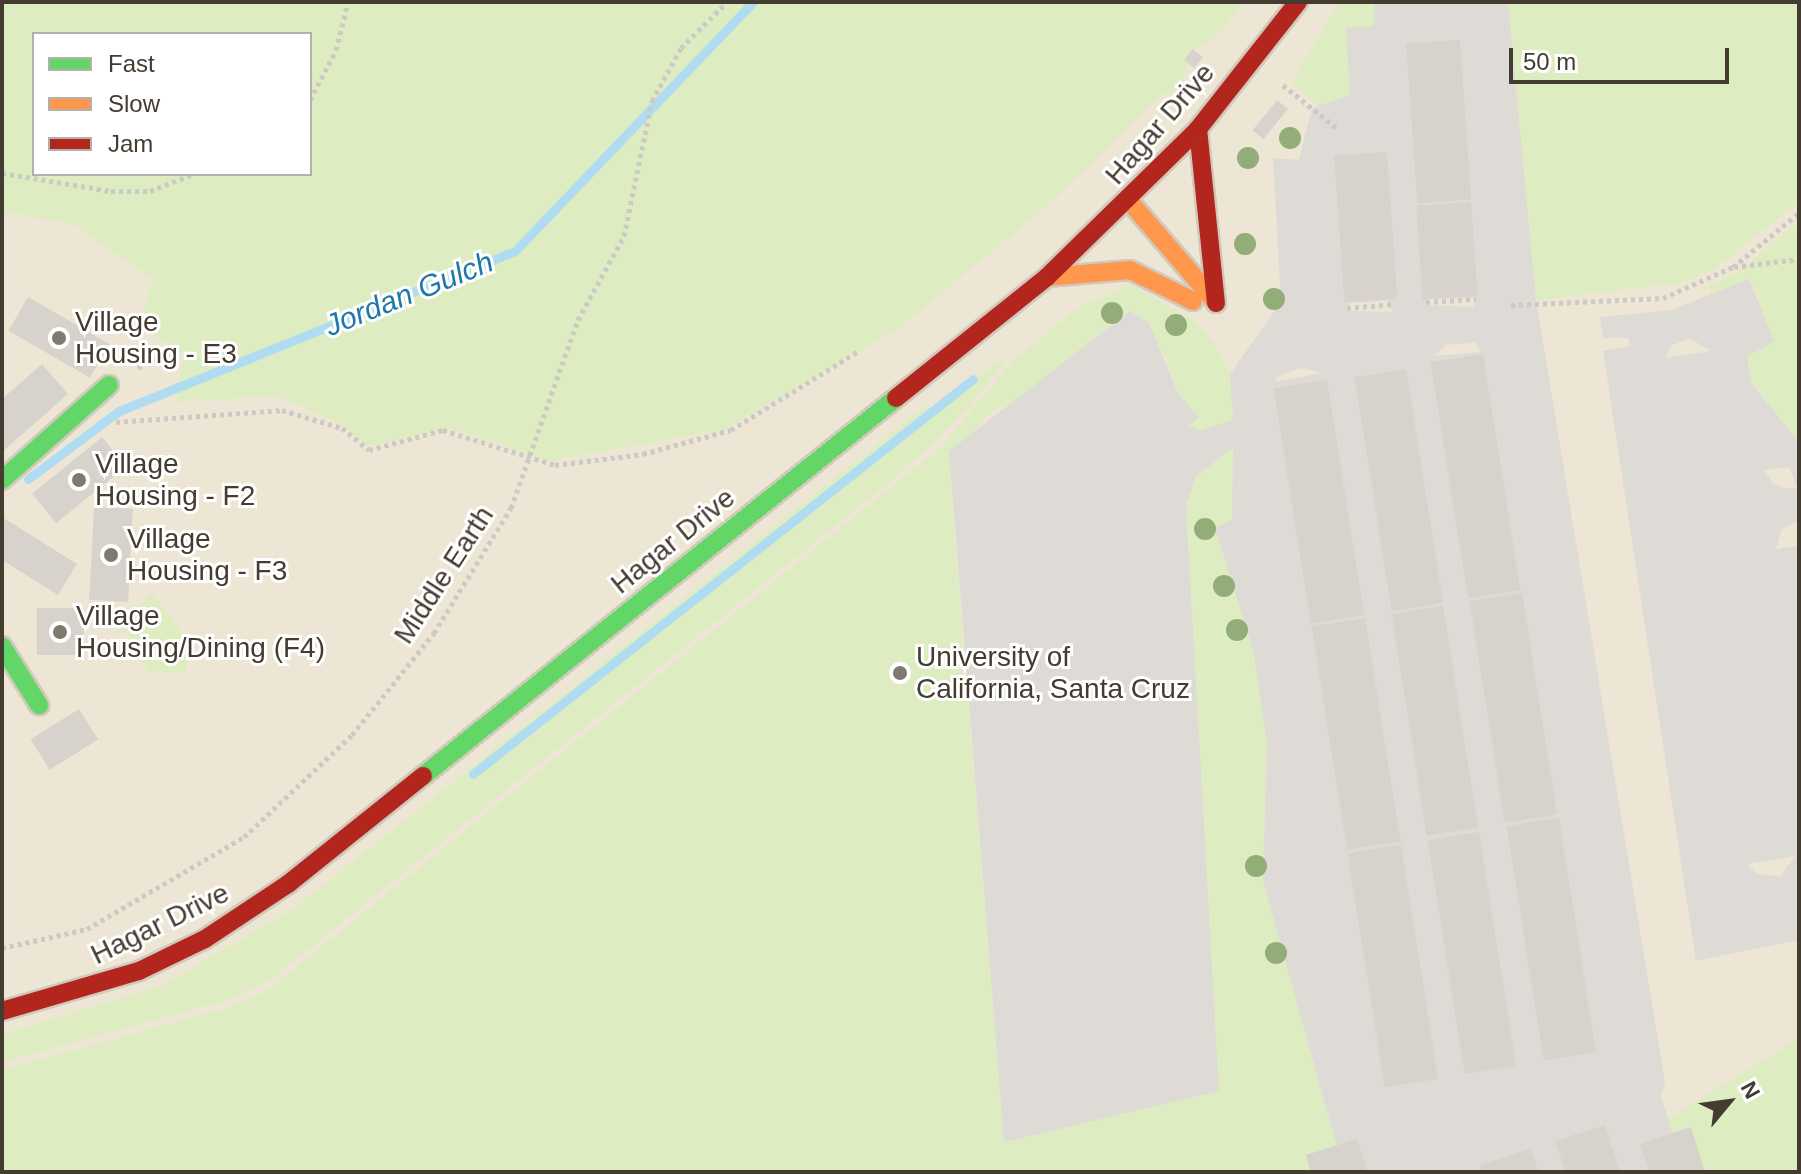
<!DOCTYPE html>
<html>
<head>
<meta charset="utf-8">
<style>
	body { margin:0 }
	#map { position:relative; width:1801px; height:1174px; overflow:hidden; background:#efebe5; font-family:Arial,sans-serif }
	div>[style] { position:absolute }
	.education>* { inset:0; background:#eee6d5 }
	.green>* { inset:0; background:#deecc1 }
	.parking>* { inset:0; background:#dedad5 }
	.stream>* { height:9px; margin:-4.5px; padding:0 4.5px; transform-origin:4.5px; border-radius:4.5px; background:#b0dcf2 }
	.building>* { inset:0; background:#d7d2cc; transform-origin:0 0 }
	.path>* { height:5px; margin-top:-2.5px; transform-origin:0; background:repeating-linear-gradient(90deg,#cdcac5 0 4px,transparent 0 8px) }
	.roads { filter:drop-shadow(2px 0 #d0c9bc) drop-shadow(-2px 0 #d0c9bc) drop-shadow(0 2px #d0c9bc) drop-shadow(0 -2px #d0c9bc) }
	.fast>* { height:18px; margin:-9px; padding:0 9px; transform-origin:9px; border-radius:9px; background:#63d668 }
	.slow>* { height:18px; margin:-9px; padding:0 9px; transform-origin:9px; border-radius:9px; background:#ff974d }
	.jam>* { height:18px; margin:-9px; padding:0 9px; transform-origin:9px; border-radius:9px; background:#b3261e }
	.trees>* { width:22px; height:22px; margin:-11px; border-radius:50%; background:#93ad78 }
	.dots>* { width:22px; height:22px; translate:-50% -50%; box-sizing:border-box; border:4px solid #fff; border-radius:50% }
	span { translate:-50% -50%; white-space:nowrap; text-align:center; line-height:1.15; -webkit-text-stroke:6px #fff; paint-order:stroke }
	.street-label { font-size:28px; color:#443b31 }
	.poi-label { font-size:28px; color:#443b31 }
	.left { translate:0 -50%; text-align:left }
	.water-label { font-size:30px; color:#1e78a9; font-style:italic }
	.frame { position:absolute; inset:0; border:4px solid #443b31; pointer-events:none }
	.legend { position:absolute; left:32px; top:32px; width:280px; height:144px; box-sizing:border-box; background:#fff; border:2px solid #b4b1ad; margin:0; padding:10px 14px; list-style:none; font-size:24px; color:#443b31 }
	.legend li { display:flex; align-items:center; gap:16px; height:40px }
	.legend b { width:40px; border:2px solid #b4b1ad }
	.north { position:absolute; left:1689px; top:1062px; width:80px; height:80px; -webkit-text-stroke:6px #fff; paint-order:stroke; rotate:61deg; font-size:22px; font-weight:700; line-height:32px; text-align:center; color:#443b31 }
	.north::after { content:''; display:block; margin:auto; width:28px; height:36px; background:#443b31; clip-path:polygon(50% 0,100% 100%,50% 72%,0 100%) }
	.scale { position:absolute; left:1509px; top:48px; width:220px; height:36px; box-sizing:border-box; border:4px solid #443b31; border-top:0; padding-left:10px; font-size:24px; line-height:28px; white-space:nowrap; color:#443b31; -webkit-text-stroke:6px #fff; paint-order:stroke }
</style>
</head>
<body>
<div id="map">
	<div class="education">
		<div style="clip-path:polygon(evenodd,2px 2px,1799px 2px,1799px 1172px,2px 1172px,2px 2px,34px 34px,310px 34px,310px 174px,34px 174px,34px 34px)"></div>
	</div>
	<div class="green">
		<div style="clip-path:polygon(evenodd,2px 2px,1244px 2px,1215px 39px,1193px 49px,1177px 91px,1165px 92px,1053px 201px,898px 329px,724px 429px,549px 461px,450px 428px,368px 446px,341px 423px,277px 396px,176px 402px,183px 357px,141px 324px,153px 279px,74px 225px,2px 211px,2px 2px,34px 34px,310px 34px,310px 174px,34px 174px,34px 34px)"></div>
		<div style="clip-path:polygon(1340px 2px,1374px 2px,1374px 26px,1346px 28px,1350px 95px,1318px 106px,1291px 82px)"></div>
		<div style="clip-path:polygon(1508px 2px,1799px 2px,1799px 202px,1713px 270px,1682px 283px,1536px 300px)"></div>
		<div style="clip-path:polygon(1799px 221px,1799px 437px,1796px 438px,1753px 384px,1747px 357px,1759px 298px,1749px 280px,1710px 294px,1709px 286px,1745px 267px)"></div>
		<div style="clip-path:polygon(1130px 285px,1195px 321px,1215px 343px,1230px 374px,1233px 420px,1200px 431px,1189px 424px,1199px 418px,1178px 393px,1165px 354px,995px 409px,979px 424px,952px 503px,1004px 1142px,1219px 1091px,1186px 506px,1196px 477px,1234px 447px,1232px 520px,1215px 528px,1253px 650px,1267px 742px,1263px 881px,1344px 1172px,2px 1172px,2px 1070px,237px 1005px,268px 990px,940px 448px,1015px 359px,1081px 306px)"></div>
		<div style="clip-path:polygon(1011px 353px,969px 407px,903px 471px,270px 980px,231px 999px,2px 1062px,2px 1035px,163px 985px,295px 908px,928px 404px,934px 411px)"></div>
		<div style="clip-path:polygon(152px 593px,187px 639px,186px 673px,148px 673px,128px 633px,115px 627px)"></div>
		<div style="clip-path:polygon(1799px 1038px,1799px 1172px,1685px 1172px,1668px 1119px)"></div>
	</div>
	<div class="parking">
		<div style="clip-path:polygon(evenodd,1374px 2px,1508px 2px,1536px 300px,1665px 1082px,1661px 1096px,1685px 1172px,1344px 1172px,1263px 881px,1267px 742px,1253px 650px,1215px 528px,1232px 520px,1233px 448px,1196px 476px,1186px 506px,1219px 1091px,1004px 1142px,949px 451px,1130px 311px,1149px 323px,1178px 393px,1199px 418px,1189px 425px,1200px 431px,1233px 420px,1230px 374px,1281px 302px,1273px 158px,1299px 160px,1312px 108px,1350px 95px,1346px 28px,1374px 26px,1374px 2px,1475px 298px,1473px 307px,1426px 305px,1429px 299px,1475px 298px,1374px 2px,1387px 301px,1393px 312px,1347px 311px,1350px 303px,1387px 301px,1374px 2px,1476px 342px,1480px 352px,1434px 356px,1446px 345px,1476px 342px,1374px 2px,1301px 368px,1322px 373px,1275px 382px,1276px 377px,1301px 368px)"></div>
		<div style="clip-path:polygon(evenodd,1749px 279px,1774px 341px,1747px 357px,1752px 384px,1799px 442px,1799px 520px,1781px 530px,1776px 549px,1799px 546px,1799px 940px,1696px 961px,1603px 351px,1630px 346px,1628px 338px,1603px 338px,1600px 317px,1672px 310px,1749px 279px,1690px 339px,1712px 351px,1665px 358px,1672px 345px,1690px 339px,1749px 279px,1789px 467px,1797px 487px,1790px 489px,1774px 484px,1764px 470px,1789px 467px,1749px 279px,1795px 856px,1781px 876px,1757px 874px,1747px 864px,1795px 856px)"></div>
	</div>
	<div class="stream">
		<div style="left:28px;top:479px;width:114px;rotate:-36.8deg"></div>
		<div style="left:119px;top:411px;width:427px;rotate:-22deg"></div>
		<div style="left:515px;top:251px;width:344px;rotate:-46.3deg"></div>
		<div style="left:473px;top:774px;width:637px;rotate:-38.31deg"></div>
	</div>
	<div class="building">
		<div style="left:1460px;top:40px;width:160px;height:54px;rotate:86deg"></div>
		<div style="left:1193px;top:49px;width:13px;height:14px;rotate:39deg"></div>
		<div style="left:1277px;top:100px;width:14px;height:39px;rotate:39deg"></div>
		<div style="left:1387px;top:152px;width:147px;height:53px;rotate:86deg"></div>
		<div style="left:1471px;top:202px;width:94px;height:55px;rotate:86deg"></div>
		<div style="left:28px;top:297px;width:94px;height:39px;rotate:30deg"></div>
		<div style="left:1483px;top:354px;width:239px;height:53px;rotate:81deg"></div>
		<div style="clip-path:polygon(42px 364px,68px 394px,2px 452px,2px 399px)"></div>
		<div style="left:1406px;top:369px;width:237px;height:52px;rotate:81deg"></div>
		<div style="left:1327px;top:380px;width:238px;height:54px;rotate:81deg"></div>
		<div style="left:102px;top:437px;width:38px;height:90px;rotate:51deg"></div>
		<div style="left:94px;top:507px;width:39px;height:93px;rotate:3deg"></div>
		<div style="clip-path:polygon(2px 517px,77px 564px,58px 595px,2px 560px)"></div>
		<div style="left:1522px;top:593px;width:224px;height:53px;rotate:81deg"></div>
		<div style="left:1443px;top:606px;width:224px;height:52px;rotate:81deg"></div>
		<div style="left:37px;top:608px;width:47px;height:47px"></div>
		<div style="left:1365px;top:618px;width:226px;height:54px;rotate:81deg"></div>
		<div style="left:79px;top:709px;width:36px;height:57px;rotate:58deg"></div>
		<div style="left:1559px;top:818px;width:237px;height:53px;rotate:81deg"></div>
		<div style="left:1479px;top:832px;width:237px;height:52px;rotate:81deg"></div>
		<div style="left:1401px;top:845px;width:237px;height:54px;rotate:81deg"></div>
		<div style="clip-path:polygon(1605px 1125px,1620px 1172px,1566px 1172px,1555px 1141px)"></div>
		<div style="clip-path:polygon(1691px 1127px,1705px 1172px,1649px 1172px,1640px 1144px)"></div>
		<div style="clip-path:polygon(1357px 1139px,1367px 1172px,1311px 1172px,1306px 1155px)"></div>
		<div style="clip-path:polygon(1531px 1149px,1539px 1172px,1482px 1172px,1480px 1165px)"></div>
	</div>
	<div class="path">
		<div style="left:1283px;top:85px;width:70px;rotate:38.7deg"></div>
		<div style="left:310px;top:100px;width:56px;rotate:-62.5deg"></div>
		<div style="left:336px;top:50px;width:49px;rotate:-76deg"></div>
		<div style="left:2px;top:173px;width:110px;rotate:9.4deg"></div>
		<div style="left:111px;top:191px;width:39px"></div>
		<div style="left:150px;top:191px;width:46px;rotate:-21.6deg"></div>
		<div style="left:1734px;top:267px;width:65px;rotate:-7deg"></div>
		<div style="left:1426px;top:302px;width:50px;rotate:-3.4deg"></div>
		<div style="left:1511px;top:305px;width:152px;rotate:-2.6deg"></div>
		<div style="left:1663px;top:298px;width:77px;rotate:-23.9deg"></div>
		<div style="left:1733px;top:267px;width:85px;rotate:-39.3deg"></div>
		<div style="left:1347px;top:308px;width:47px;rotate:-4.9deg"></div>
		<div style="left:138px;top:368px;width:28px;rotate:-32deg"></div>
		<div style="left:116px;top:422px;width:166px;rotate:-4.1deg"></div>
		<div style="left:282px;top:410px;width:63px;rotate:16.7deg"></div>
		<div style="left:342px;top:428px;width:35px;rotate:39deg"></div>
		<div style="left:369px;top:450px;width:77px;rotate:-15.1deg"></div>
		<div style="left:443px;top:430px;width:117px;rotate:17.4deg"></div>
		<div style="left:555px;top:465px;width:89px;rotate:-7.1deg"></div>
		<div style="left:643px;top:454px;width:91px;rotate:-15.3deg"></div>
		<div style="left:731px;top:430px;width:148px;rotate:-31.8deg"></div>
		<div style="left:2px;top:948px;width:87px;rotate:-12.6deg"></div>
		<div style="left:87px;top:929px;width:182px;rotate:-30.4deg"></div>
		<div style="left:244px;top:837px;width:149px;rotate:-43.4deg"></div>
		<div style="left:352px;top:735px;width:131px;rotate:-51.2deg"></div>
		<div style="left:434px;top:633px;width:147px;rotate:-58.4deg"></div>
		<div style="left:511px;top:508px;width:200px;rotate:-70.4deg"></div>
		<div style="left:578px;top:320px;width:96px;rotate:-61.3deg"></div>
		<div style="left:624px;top:236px;width:138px;rotate:-78.3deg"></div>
		<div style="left:652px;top:101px;width:60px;rotate:-61.3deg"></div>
		<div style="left:681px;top:48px;width:65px;rotate:-45deg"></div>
	</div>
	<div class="roads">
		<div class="fast">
			<div style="left:2px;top:480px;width:143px;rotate:-41.6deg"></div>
			<div style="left:2px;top:646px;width:70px;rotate:57.9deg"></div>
			<div style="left:423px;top:776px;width:605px;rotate:-38.63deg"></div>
		</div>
		<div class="slow">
			<div style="left:1130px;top:202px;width:129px;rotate:49.4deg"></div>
			<div style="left:1047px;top:277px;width:83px;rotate:-4.8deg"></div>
			<div style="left:1130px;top:270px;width:70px;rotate:26.2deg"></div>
		</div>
		<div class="jam">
			<div style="left:1198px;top:129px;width:175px;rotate:84.1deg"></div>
			<div style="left:896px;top:398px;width:193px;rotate:-38.7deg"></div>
			<div style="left:1047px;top:277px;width:211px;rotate:-44.4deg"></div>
			<div style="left:1198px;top:129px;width:162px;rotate:-51.8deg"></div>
			<div style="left:2px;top:1011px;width:143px;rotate:-16.3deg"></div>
			<div style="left:139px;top:971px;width:73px;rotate:-25.9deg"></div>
			<div style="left:205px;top:939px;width:100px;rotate:-33.5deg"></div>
			<div style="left:288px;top:884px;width:173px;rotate:-38.7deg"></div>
		</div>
	</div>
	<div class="trees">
		<div style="left:1290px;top:138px"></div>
		<div style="left:1248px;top:158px"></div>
		<div style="left:1245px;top:244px"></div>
		<div style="left:1274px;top:299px"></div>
		<div style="left:1112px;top:313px"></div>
		<div style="left:1176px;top:325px"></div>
		<div style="left:1205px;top:529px"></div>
		<div style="left:1224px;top:586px"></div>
		<div style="left:1237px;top:630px"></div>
		<div style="left:1256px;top:866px"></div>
		<div style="left:1276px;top:953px"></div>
	</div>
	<div class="dots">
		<div style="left:59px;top:338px;background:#807970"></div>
		<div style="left:79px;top:480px;background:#807970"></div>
		<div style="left:111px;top:555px;background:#807970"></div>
		<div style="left:60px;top:632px;background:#807970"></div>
		<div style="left:900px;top:673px;background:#807970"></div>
	</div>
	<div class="street-label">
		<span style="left:1160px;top:124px;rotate:-49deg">Hagar Drive</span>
		<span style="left:673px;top:541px;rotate:-39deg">Hagar Drive</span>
		<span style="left:444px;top:575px;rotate:-57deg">Middle Earth</span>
		<span style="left:160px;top:924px;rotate:-26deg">Hagar Drive</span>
	</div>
	<div class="poi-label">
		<span class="left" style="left:75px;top:338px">Village<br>Housing - E3</span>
		<span class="left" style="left:95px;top:480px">Village<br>Housing - F2</span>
		<span class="left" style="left:127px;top:555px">Village<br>Housing - F3</span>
		<span class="left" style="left:76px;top:632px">Village<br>Housing/Dining (F4)</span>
		<span class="left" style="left:916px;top:673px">University of<br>California, Santa Cruz</span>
	</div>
	<div class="water-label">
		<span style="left:409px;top:294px;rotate:-22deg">Jordan Gulch</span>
	</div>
	<div class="frame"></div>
	<ul class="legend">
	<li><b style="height:10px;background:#63d668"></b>Fast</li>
	<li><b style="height:10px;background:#ff974d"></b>Slow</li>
	<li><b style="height:10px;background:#b3261e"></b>Jam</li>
	</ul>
	<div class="north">N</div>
	<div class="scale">50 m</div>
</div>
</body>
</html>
